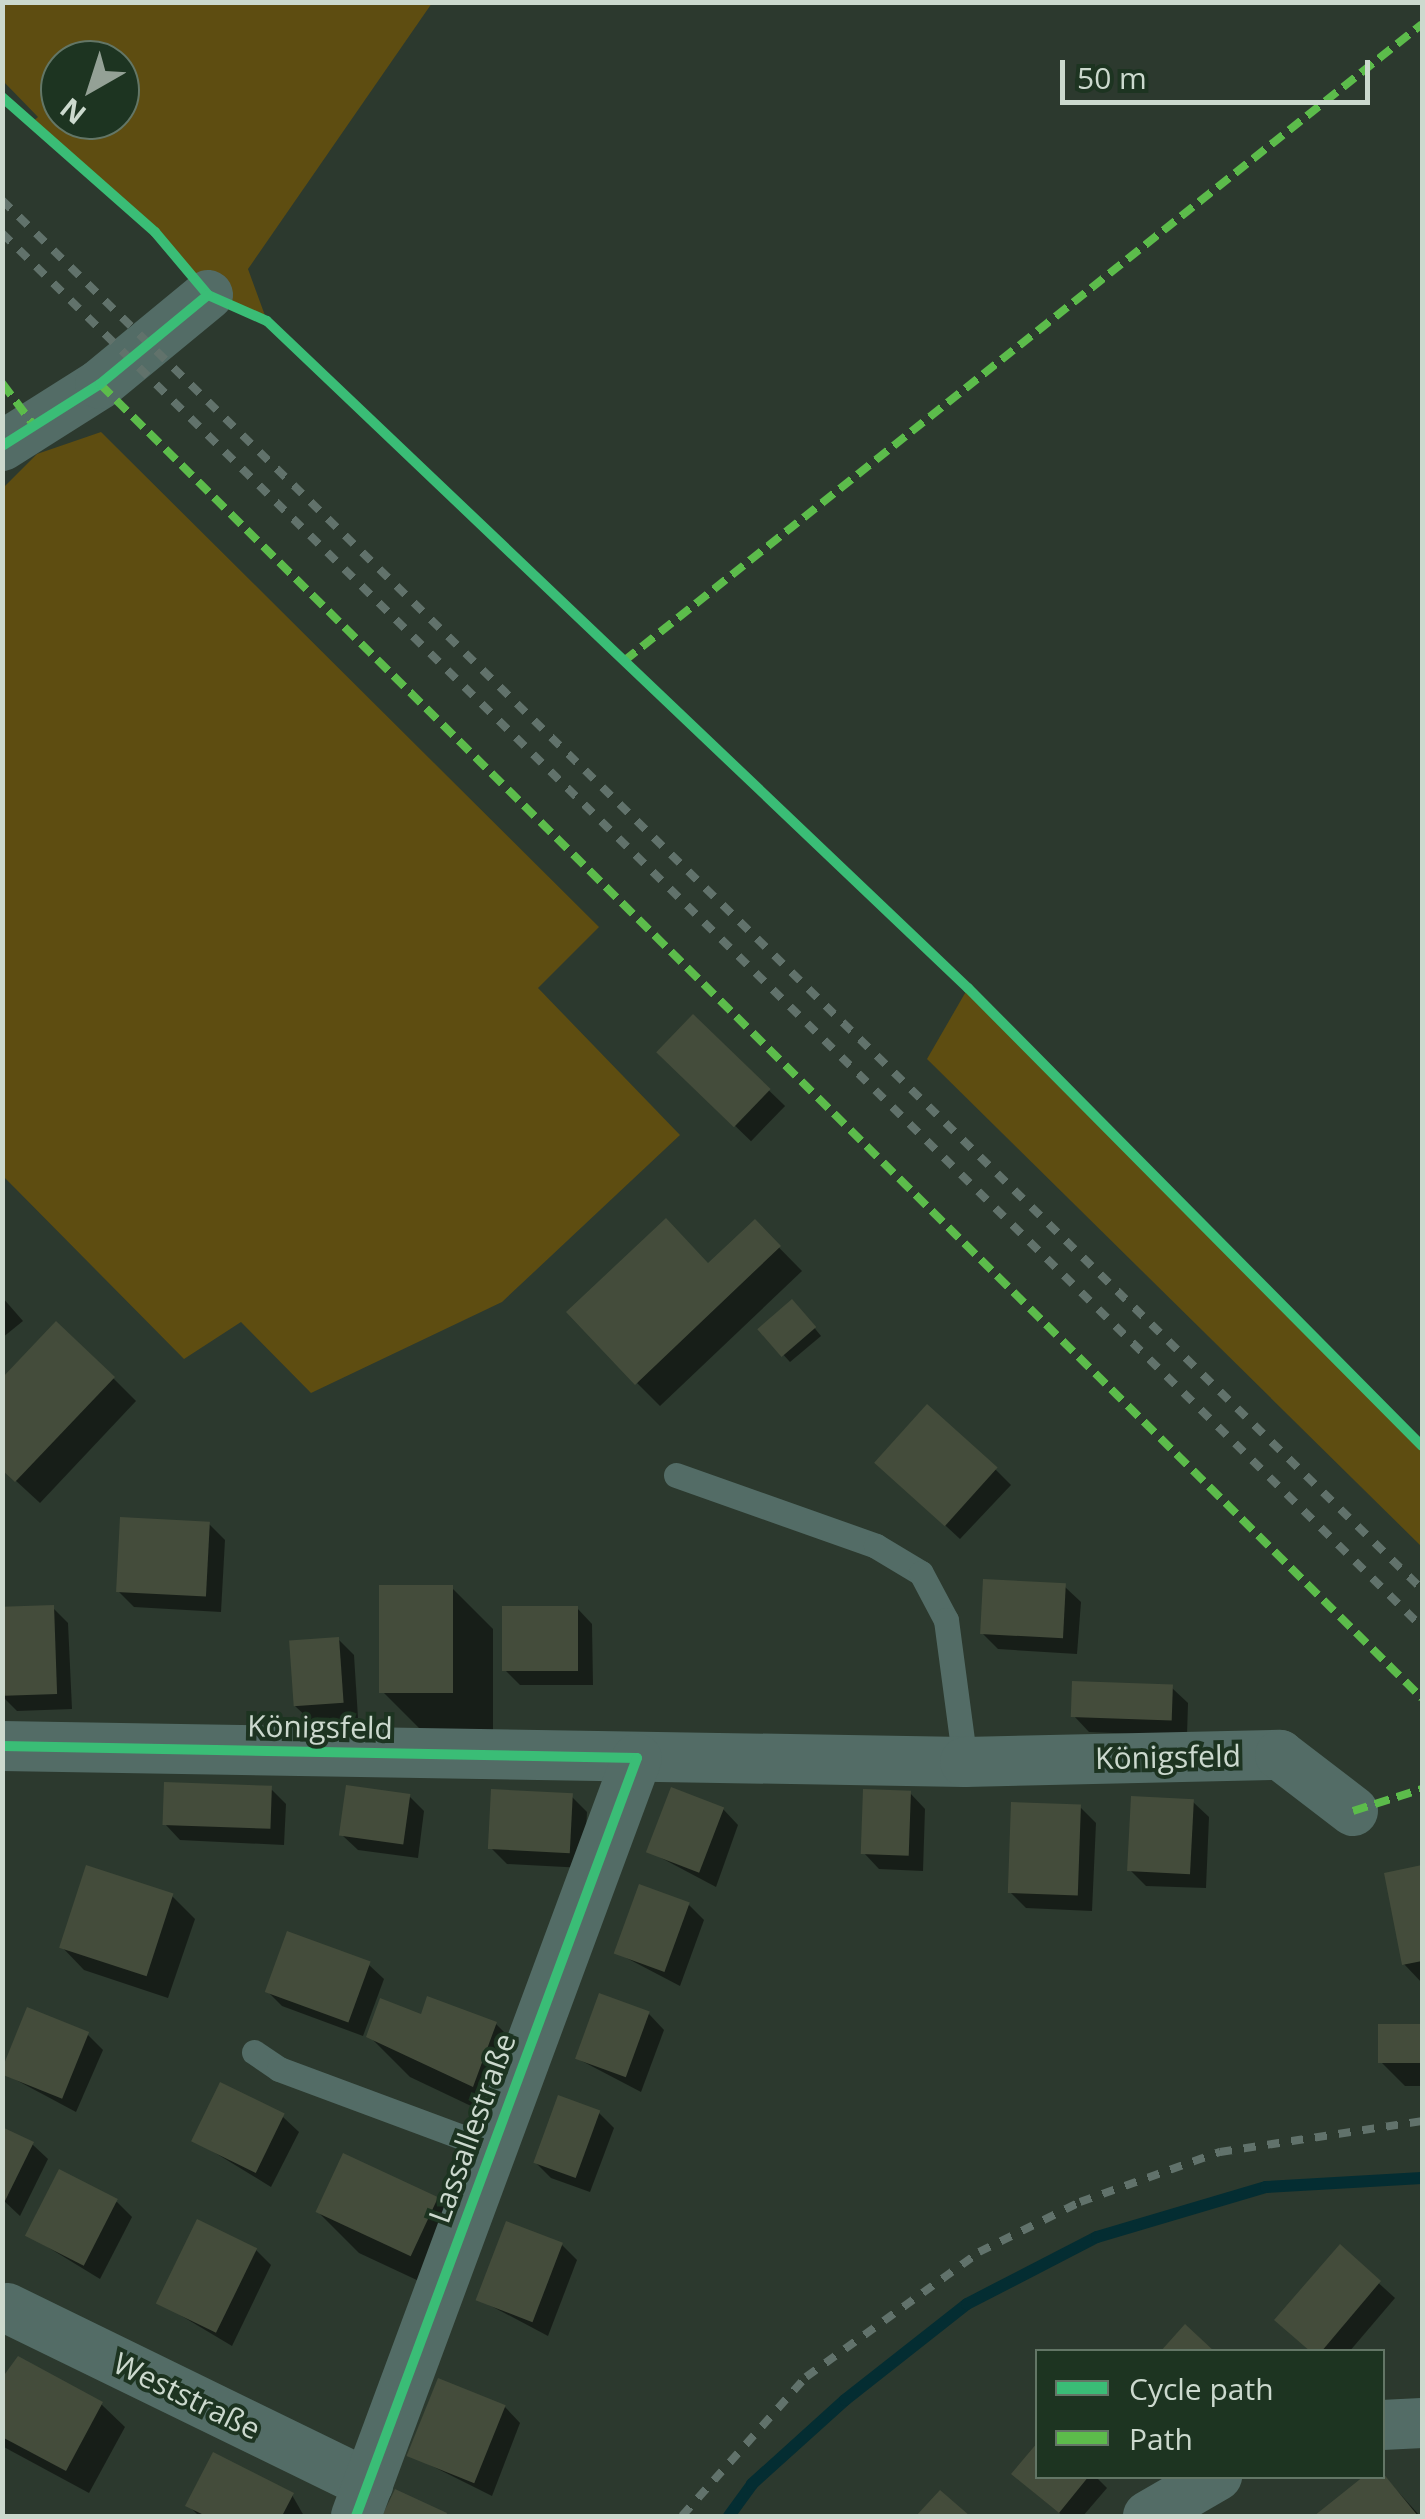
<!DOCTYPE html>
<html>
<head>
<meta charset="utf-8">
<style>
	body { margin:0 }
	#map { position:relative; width:1425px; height:2519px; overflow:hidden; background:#2c392e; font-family:"Open Sans",sans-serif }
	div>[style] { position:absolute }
	.green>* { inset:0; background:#5e4d11 }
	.shadow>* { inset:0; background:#0007; transform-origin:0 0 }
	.stream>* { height:12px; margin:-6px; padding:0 6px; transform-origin:6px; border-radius:6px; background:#042d32 }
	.building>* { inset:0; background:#444c3b; transform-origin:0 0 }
	.service>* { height:25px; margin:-12.5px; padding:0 12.5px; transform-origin:12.5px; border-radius:12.5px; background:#536c66 }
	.minor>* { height:50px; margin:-25px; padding:0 25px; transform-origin:25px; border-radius:25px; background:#536c66 }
	.rail>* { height:8px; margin-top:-4px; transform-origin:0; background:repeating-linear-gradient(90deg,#61726b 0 12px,transparent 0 24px) }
	.quiet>* { height:8px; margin-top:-4px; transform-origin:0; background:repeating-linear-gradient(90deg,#5cbc4b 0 15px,transparent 0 23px) }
	.cycleway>* { height:10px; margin:-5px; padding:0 5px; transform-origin:5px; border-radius:5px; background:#3abd76 }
	span { translate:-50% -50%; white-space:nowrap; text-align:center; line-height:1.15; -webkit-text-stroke:8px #1d3421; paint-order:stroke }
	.street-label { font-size:30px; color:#ccd9ce }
	.frame { position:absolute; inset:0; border:5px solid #ccd9ce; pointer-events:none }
	.legend { position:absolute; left:1035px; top:2349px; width:350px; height:130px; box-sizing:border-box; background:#1d3421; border:2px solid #637666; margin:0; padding:12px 18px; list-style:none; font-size:30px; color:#ccd9ce }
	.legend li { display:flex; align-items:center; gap:20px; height:50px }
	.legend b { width:50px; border:2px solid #637666 }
	.north { position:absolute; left:40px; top:40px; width:100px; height:100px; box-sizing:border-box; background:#1d3421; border:2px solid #637666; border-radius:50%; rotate:219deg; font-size:28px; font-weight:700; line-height:40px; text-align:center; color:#ccd9ce }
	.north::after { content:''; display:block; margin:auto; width:35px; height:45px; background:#94a196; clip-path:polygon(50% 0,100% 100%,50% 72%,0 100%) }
	.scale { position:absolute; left:1060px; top:60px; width:310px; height:45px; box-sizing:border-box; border:5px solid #ccd9ce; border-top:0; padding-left:12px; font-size:30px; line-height:35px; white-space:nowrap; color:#ccd9ce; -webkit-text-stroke:8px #1d3421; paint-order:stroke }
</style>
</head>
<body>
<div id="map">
	<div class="green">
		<div style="clip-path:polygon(evenodd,2px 3px,432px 3px,248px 269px,267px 321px,208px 295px,155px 232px,30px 124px,38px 117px,3px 81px,2px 3px,60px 60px,120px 60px,120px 120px,60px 120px,60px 60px)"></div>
		<div style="clip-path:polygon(101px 432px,599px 927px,538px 988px,680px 1135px,502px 1302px,311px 1393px,241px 1322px,184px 1359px,3px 1176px,3px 488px,37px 454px)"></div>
		<div style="clip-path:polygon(968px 988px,1422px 1446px,1422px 1547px,927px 1059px)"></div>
	</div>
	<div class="shadow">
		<div style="left:693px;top:1017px;width:128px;height:49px;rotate:44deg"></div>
		<div style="clip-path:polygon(755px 1223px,802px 1271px,660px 1406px,637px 1383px,709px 1266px)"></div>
		<div style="clip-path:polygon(2px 1297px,23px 1321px,2px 1338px)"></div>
		<div style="clip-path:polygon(799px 1309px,821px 1336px,790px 1362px,760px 1329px)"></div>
		<div style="clip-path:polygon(113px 1378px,136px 1401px,40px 1503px,2px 1468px)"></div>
		<div style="clip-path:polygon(995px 1469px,1011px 1485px,960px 1539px,893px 1477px)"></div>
		<div style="clip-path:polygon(209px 1524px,225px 1540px,221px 1612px,134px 1607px,119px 1592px)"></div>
		<div style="clip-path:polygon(1065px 1587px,1081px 1602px,1077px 1654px,998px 1649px,982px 1633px)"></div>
		<div style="clip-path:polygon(452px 1588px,493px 1629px,493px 1733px,424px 1733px,383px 1692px)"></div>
		<div style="clip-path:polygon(53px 1608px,68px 1623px,72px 1709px,17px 1711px,2px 1696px)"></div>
		<div style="clip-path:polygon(577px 1608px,592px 1624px,593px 1685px,520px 1685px,505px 1670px)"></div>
		<div style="clip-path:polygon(338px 1639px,354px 1655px,358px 1718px,311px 1721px,295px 1706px)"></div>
		<div style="clip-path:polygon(1172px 1688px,1188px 1703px,1187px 1736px,1089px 1732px,1074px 1716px)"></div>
		<div style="clip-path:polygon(271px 1789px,286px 1804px,284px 1845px,180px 1840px,165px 1824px)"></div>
		<div style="clip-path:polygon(910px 1793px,925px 1809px,923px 1871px,879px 1869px,864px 1853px)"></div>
		<div style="clip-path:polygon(409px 1796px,424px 1811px,418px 1858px,358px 1850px,342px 1835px)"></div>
		<div style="clip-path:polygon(571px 1796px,587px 1812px,584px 1868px,507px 1864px,491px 1848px)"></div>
		<div style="clip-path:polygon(1193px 1802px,1209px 1817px,1206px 1888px,1146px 1886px,1130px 1870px)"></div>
		<div style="clip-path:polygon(1080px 1807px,1096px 1823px,1092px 1911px,1026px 1908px,1010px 1892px)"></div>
		<div style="clip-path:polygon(723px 1809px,738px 1825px,716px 1887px,650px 1852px)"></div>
		<div style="clip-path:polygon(1422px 1868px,1422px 1983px,1404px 1964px,1387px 1875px)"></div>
		<div style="clip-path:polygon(172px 1896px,195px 1919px,168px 1998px,84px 1970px,61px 1946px)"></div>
		<div style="clip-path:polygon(689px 1905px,704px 1920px,680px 1986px,617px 1953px)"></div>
		<div style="clip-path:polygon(368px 1964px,384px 1979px,363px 2036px,282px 2006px,267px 1991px)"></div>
		<div style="clip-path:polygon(649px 2014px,664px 2030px,641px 2092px,578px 2059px)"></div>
		<div style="clip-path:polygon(423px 2017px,496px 2024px,537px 2065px,515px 2127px,410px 2077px,369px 2036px)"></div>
		<div style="clip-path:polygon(1381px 2027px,1422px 2027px,1422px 2086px,1405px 2086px,1382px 2063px)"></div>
		<div style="clip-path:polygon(87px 2034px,103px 2050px,76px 2112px,3px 2073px)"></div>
		<div style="clip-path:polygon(598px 2112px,614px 2128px,590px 2192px,551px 2178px,535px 2162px)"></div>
		<div style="clip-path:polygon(283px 2117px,299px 2132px,271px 2187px,194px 2140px)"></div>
		<div style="clip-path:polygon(32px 2144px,48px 2159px,20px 2216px,2px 2199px)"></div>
		<div style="clip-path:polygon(436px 2199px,477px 2240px,451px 2296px,359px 2253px,318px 2212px)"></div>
		<div style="clip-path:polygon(117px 2202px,132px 2217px,100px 2279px,28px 2235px)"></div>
		<div style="clip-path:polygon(562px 2245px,577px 2260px,548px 2336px,478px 2299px)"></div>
		<div style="clip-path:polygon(1340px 2248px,1395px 2298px,1349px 2352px,1312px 2352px)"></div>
		<div style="clip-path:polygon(256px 2250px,271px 2265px,232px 2346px,160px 2303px)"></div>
		<div style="clip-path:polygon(2px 2380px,101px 2404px,125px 2427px,89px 2493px,2px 2446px)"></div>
		<div style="clip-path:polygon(505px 2407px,520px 2423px,492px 2496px,410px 2455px)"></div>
		<div style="clip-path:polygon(1382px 2474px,1420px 2516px,1318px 2516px,1368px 2476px)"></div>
		<div style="clip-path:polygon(1038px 2476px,1095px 2476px,1107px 2488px,1083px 2516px,1063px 2516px,1030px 2489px)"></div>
		<div style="clip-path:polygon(292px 2495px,304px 2516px,199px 2516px,188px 2505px)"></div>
	</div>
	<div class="stream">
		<div style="left:729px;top:2516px;width:39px;rotate:-54deg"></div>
		<div style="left:752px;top:2484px;width:125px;rotate:-42.1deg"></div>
		<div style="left:845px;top:2400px;width:155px;rotate:-38.2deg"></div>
		<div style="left:967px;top:2304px;width:146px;rotate:-27.3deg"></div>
		<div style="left:1097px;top:2237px;width:176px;rotate:-16.5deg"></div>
		<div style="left:1266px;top:2187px;width:156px;rotate:-3.3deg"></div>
	</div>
	<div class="building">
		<div style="left:693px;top:1014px;width:108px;height:53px;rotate:44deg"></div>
		<div style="clip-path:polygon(666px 1218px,708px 1263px,755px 1219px,781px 1246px,635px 1385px,566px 1312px)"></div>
		<div style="left:792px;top:1299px;width:37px;height:46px;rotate:49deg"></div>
		<div style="clip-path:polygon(56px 1321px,115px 1377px,15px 1482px,2px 1470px,2px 1378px)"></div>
		<div style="left:927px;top:1404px;width:95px;height:79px;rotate:42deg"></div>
		<div style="left:120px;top:1517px;width:90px;height:75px;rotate:3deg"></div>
		<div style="left:983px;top:1579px;width:83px;height:55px;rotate:3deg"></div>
		<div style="left:379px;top:1585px;width:74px;height:108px"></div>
		<div style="left:54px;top:1605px;width:89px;height:52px;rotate:88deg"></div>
		<div style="left:502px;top:1606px;width:76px;height:65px"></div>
		<div style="left:339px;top:1637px;width:66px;height:50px;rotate:86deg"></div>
		<div style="left:1072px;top:1681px;width:101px;height:36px;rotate:2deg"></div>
		<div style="left:164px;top:1782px;width:108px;height:43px;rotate:2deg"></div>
		<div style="left:346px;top:1785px;width:65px;height:51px;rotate:8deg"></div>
		<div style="left:671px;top:1787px;width:57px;height:70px;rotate:21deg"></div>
		<div style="left:491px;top:1789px;width:82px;height:60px;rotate:3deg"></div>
		<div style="left:863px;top:1789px;width:48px;height:65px;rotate:2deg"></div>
		<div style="left:1131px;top:1796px;width:63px;height:75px;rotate:3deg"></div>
		<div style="left:1011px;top:1802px;width:70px;height:91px;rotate:2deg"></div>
		<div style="left:86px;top:1865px;width:92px;height:87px;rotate:18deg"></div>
		<div style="clip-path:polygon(1422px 1865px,1422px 1961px,1402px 1965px,1384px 1873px)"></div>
		<div style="left:639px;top:1884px;width:54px;height:74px;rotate:20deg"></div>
		<div style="left:287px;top:1931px;width:89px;height:65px;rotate:20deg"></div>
		<div style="left:599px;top:1993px;width:54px;height:70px;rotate:20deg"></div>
		<div style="clip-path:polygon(427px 1996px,497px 2022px,473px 2087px,366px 2037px,380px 1998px,421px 2014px)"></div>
		<div style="left:27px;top:2007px;width:67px;height:72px;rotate:22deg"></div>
		<div style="left:1422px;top:2024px;width:39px;height:44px;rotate:90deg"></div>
		<div style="left:220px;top:2082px;width:72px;height:66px;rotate:26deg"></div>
		<div style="left:558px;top:2095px;width:45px;height:72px;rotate:20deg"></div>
		<div style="clip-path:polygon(2px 2127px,34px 2142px,2px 2207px)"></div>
		<div style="left:343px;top:2153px;width:105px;height:65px;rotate:25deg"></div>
		<div style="left:59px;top:2169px;width:66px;height:75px;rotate:27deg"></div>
		<div style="left:197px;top:2219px;width:67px;height:94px;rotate:26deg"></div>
		<div style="left:506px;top:2221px;width:61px;height:85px;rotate:21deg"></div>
		<div style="clip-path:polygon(1340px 2244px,1381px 2281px,1321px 2352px,1311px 2352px,1274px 2320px)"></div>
		<div style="clip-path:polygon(1185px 2324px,1215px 2352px,1160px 2352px)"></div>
		<div style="clip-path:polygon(18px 2356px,103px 2402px,66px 2471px,2px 2437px,2px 2378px)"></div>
		<div style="left:438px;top:2378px;width:73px;height:84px;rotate:22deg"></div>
		<div style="clip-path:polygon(1038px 2442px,1038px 2476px,1089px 2476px,1059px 2513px,1011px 2474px)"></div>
		<div style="clip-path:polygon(213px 2452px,294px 2493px,282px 2516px,206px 2516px,185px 2506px)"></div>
		<div style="clip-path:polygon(1382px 2472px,1418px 2516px,1314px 2516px,1364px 2476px)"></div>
		<div style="clip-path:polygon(395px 2489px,447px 2513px,446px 2516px,382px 2516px)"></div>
		<div style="clip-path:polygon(940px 2490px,970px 2516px,916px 2516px)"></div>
	</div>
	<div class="service">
		<div style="left:676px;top:1475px;width:212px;rotate:19.5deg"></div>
		<div style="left:876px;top:1546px;width:52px;rotate:31deg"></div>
		<div style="left:921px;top:1573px;width:53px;rotate:62deg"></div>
		<div style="left:946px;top:1620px;width:143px;rotate:82.4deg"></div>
		<div style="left:254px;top:2052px;width:30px;rotate:34deg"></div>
		<div style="left:279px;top:2069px;width:226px;rotate:20.4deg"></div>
	</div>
	<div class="minor">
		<div style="left:2px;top:446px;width:116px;rotate:-32.3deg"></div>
		<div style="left:100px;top:384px;width:140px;rotate:-39.5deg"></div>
		<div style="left:2px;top:1746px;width:963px;rotate:0.95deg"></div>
		<div style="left:965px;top:1762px;width:315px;rotate:-1.3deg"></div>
		<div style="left:1280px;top:1755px;width:92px;rotate:37.5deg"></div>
		<div style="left:7px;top:2308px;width:402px;rotate:26deg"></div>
		<div style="left:1382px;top:2425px;width:40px;rotate:-2.9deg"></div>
		<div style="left:356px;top:2516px;width:808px;rotate:-69.66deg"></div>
		<div style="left:1148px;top:2516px;width:80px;rotate:-30.1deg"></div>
	</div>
	<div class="rail">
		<div style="left:2px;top:200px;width:1986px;rotate:44.37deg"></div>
		<div style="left:2px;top:233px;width:1990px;rotate:44.47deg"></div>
		<div style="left:682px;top:2516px;width:186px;rotate:-48.3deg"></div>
		<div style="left:806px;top:2377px;width:213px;rotate:-35.8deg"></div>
		<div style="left:979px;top:2252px;width:113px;rotate:-26.3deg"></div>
		<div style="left:1080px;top:2202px;width:149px;rotate:-19.7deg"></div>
		<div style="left:1220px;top:2152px;width:204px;rotate:-8.7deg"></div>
	</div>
	<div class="quiet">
		<div style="left:2px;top:383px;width:55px;rotate:53.1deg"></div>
		<div style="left:100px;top:384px;width:1864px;rotate:44.83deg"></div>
		<div style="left:624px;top:661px;width:1021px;rotate:-38.6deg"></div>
		<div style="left:1353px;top:1811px;width:72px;rotate:-17.7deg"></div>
	</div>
	<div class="cycleway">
		<div style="left:2px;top:97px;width:204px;rotate:41.4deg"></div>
		<div style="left:155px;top:232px;width:82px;rotate:49.9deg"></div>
		<div style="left:208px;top:295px;width:64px;rotate:23.8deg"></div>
		<div style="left:267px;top:321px;width:968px;rotate:43.58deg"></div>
		<div style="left:968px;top:988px;width:645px;rotate:45.25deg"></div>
		<div style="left:2px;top:446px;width:116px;rotate:-32.3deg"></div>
		<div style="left:100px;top:384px;width:140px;rotate:-39.5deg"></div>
		<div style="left:2px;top:1746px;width:635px;rotate:1.08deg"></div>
		<div style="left:637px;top:1758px;width:808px;rotate:110.34deg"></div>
	</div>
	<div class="street-label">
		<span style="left:320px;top:1727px;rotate:1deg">Königsfeld</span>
		<span style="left:1168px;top:1757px;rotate:-1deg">Königsfeld</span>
		<span style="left:472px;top:2128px;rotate:-70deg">Lassallestraße</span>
		<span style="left:187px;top:2396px;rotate:26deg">Weststraße</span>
	</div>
	<div class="frame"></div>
	<ul class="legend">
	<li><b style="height:12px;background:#3abd76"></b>Cycle path</li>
	<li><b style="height:12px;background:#5cbc4b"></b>Path</li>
	</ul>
	<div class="north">N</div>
	<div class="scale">50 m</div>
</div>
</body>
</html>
